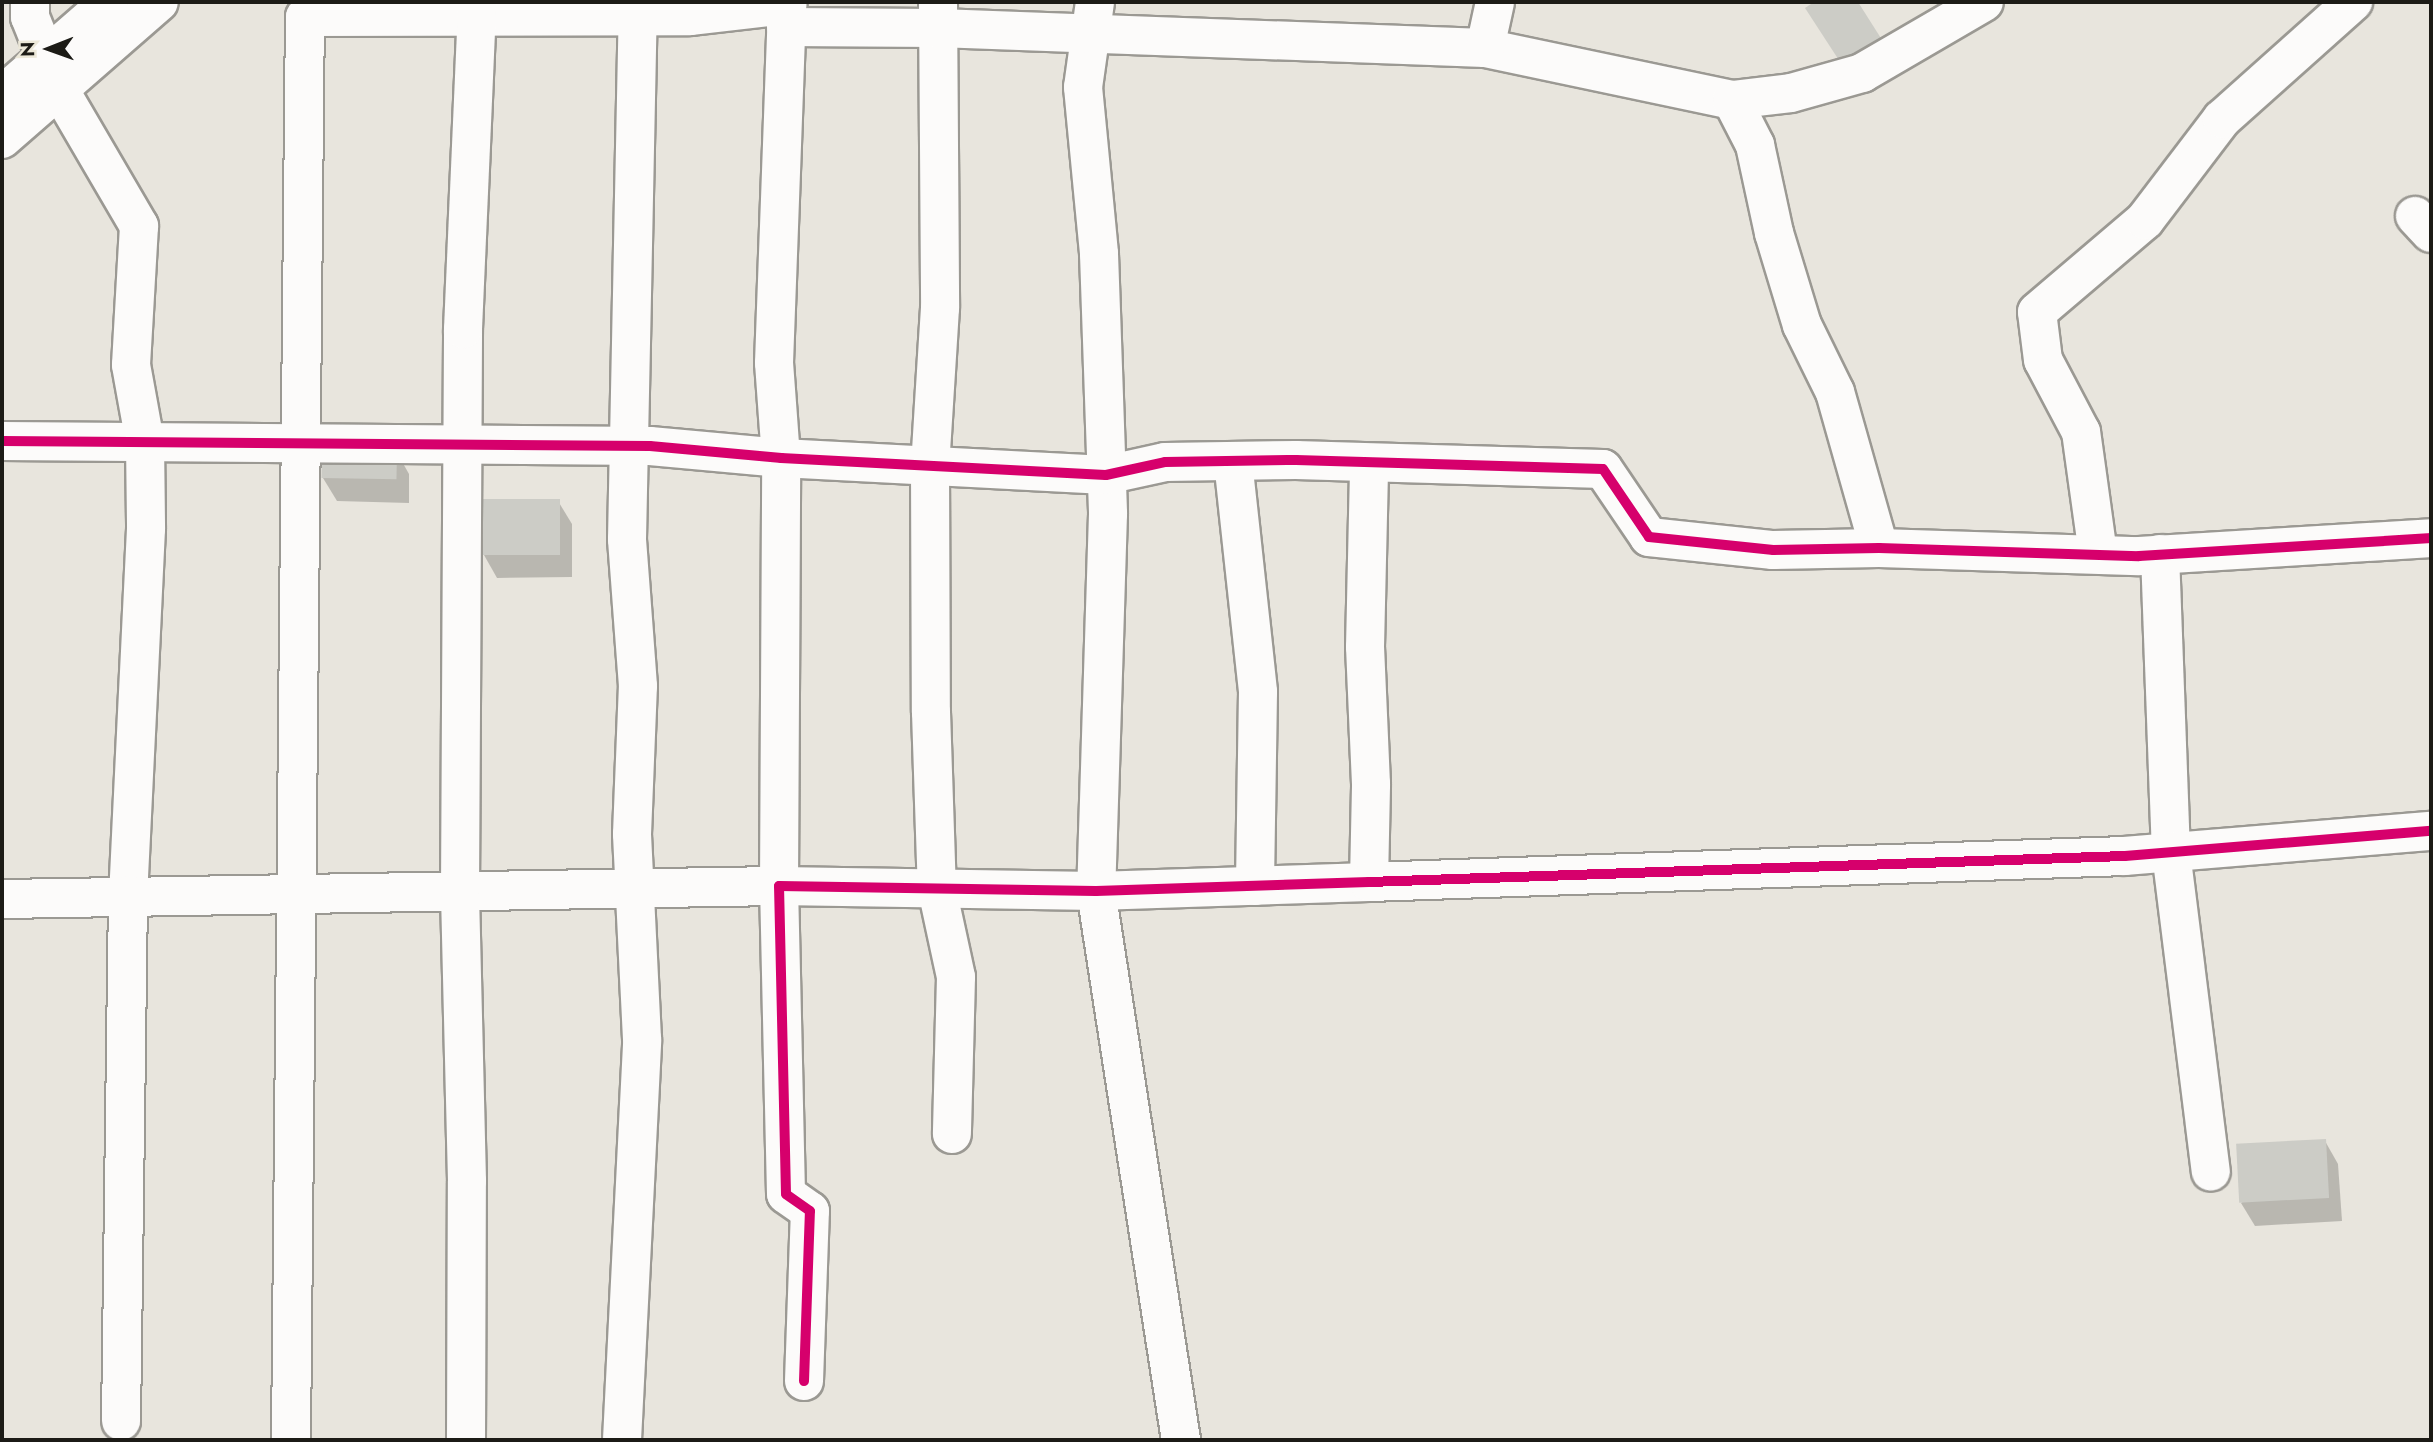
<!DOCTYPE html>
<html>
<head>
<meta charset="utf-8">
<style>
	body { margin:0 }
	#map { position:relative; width:2433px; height:1442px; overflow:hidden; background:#e8e5dd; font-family:Jost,sans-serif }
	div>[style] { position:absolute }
	.shadow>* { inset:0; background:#0003 }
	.building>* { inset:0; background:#ccccc6; transform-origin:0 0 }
	.roads { filter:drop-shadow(2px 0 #9b9993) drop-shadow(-2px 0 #9b9993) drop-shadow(0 2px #9b9993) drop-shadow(0 -2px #9b9993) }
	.minor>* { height:38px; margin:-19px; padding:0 19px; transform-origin:19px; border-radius:19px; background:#fcfbfa }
	.highway>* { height:38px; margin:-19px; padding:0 19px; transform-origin:19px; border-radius:19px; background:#fcfbfa }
	.cycleway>* { height:10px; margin:-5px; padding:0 5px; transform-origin:5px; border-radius:5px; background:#d6006c }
	span { translate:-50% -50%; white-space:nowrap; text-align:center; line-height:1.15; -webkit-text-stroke:6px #ece8d9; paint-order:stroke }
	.frame { position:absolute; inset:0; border:4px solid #1c1b16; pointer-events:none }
	.north { position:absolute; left:14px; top:14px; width:70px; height:70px; -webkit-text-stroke:5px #ece8d9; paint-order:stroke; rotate:269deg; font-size:19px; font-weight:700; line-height:28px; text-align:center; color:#1c1b16 }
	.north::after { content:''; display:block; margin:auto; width:24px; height:32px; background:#1c1b16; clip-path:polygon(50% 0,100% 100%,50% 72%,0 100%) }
</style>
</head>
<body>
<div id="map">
	<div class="shadow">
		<div style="clip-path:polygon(396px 451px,409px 474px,409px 503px,337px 501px,323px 478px)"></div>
		<div style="clip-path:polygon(558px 501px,572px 524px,572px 577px,497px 578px,484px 555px)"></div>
		<div style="clip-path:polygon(2325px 1141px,2338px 1164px,2342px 1221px,2255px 1226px,2241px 1203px)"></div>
	</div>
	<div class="building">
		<div style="clip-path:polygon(1814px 2px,1858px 2px,1884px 43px,1844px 68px,1805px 8px)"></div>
		<div style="left:322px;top:448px;width:75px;height:30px;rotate:1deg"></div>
		<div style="left:560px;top:499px;width:56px;height:78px;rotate:90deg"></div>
		<div style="left:2326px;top:1139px;width:59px;height:90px;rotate:87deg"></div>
	</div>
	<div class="roads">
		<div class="minor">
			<div style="left:30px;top:2px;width:15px;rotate:90deg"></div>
			<div style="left:30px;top:17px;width:78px;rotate:68.1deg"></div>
			<div style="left:59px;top:89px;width:159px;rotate:59.7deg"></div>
			<div style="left:139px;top:226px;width:139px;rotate:93.3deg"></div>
			<div style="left:131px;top:365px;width:78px;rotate:79.7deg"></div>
			<div style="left:145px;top:442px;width:87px;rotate:89.3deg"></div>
			<div style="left:146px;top:529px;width:366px;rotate:92.8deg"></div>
			<div style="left:128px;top:895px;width:526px;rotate:90.76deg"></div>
			<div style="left:938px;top:2px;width:306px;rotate:89.6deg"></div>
			<div style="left:940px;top:308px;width:159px;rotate:93.6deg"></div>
			<div style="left:930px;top:467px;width:245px;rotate:89.8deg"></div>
			<div style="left:931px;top:712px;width:177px;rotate:88.1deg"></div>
			<div style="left:937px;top:889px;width:90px;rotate:77.8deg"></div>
			<div style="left:956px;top:977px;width:157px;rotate:91.5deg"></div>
			<div style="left:1095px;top:2px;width:86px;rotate:98deg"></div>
			<div style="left:1083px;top:87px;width:168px;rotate:84.5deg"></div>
			<div style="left:1099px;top:254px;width:260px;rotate:88deg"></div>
			<div style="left:1108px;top:514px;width:377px;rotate:91.8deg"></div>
			<div style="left:1096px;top:891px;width:556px;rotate:81.2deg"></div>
			<div style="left:786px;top:27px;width:152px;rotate:0.4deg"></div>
			<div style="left:938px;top:28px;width:547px;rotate:2.09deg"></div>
			<div style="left:1485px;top:48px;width:252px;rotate:11.9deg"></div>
			<div style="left:1732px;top:100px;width:51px;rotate:62.9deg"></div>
			<div style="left:1755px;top:145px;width:90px;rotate:77.8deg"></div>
			<div style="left:1774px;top:233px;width:96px;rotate:73.1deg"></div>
			<div style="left:1802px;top:325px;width:75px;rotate:63.8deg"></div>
			<div style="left:1835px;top:392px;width:162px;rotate:74.2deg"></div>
			<div style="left:1485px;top:48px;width:47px;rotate:-77.7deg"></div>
			<div style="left:1732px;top:100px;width:59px;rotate:-6.8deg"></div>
			<div style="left:1791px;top:93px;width:74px;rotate:-15.7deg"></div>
			<div style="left:1862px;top:73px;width:141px;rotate:-30.2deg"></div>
			<div style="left:2415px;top:216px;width:23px;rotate:47deg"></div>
			<div style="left:2px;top:441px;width:648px;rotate:0.44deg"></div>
			<div style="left:650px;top:446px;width:132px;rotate:5.2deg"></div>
			<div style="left:781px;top:458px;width:325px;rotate:3deg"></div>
			<div style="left:1106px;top:475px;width:60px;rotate:-12.4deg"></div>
			<div style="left:1165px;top:462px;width:131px;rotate:-0.9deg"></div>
			<div style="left:1296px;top:460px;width:307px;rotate:1.7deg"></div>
			<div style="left:1603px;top:469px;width:82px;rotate:55.9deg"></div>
			<div style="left:1649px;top:537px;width:125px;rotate:6deg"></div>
			<div style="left:1773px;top:550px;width:106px;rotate:-1.1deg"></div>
			<div style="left:1879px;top:548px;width:260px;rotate:1.8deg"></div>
			<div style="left:2139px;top:556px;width:293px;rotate:-3.5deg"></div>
			<div style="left:1233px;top:461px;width:232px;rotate:83.8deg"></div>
			<div style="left:1258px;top:692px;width:194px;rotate:90.9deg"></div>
			<div style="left:2098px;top:554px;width:123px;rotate:-97.9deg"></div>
			<div style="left:2081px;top:432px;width:81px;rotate:-117.8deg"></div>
			<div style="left:2043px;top:360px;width:48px;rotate:-97.1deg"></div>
			<div style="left:2037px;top:312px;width:142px;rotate:-40.4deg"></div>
			<div style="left:2145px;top:220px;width:127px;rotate:-52.7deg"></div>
			<div style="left:2222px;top:119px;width:176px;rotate:-41.8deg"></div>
			<div style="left:2160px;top:554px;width:298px;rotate:87.9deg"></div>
			<div style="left:2171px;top:852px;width:322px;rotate:82.9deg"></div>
			<div style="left:1369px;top:882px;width:98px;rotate:-88.8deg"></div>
			<div style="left:1371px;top:784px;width:137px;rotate:-92.5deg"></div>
			<div style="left:1365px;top:647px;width:183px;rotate:-88.7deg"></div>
			<div style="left:2px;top:899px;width:777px;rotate:-0.96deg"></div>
			<div style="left:779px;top:886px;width:428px;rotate:-89.7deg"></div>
			<div style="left:781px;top:458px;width:95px;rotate:-94.2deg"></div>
			<div style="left:774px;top:363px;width:361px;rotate:-87.9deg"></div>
			<div style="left:804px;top:1381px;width:170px;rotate:-88deg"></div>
			<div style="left:810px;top:1211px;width:29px;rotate:-145deg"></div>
			<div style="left:786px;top:1194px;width:308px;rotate:-91.3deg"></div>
			<div style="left:779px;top:886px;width:317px;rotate:0.9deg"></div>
			<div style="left:1096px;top:891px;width:273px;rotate:-1.9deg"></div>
			<div style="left:1369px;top:882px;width:756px;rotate:-1.97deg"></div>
			<div style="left:2125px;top:856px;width:307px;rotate:-4.7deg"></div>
			<div style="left:291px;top:1440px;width:1423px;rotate:-89.44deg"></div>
			<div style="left:305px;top:17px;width:385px;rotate:-0.1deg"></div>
			<div style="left:690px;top:16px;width:98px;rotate:-6.5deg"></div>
			<div style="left:466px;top:1440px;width:259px;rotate:-89.8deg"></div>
			<div style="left:467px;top:1181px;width:289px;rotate:-91.4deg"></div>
			<div style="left:460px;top:892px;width:563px;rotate:-89.69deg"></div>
			<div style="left:463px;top:329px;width:327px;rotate:-87.5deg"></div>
			<div style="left:622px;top:1440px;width:401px;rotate:-87.1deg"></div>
			<div style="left:642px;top:1039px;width:205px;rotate:-92.8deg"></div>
			<div style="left:632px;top:834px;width:148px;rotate:-87.7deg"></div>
			<div style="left:638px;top:686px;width:147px;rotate:-94.3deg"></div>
			<div style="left:627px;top:539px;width:537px;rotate:-88.83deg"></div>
		</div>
		<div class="highway">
			<div style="left:2px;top:95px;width:142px;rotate:-41deg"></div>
			<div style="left:2px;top:139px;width:208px;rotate:-41.1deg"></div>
		</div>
	</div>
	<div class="cycleway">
		<div style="left:2px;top:441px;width:648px;rotate:0.44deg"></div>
		<div style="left:650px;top:446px;width:132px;rotate:5.2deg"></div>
		<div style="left:781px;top:458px;width:325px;rotate:3deg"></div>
		<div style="left:1106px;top:475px;width:60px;rotate:-12.4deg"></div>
		<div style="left:1165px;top:462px;width:131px;rotate:-0.9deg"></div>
		<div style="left:1296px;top:460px;width:307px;rotate:1.7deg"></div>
		<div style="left:1603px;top:469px;width:82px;rotate:55.9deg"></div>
		<div style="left:1649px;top:537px;width:125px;rotate:6deg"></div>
		<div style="left:1773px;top:550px;width:106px;rotate:-1.1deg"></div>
		<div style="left:1879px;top:548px;width:260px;rotate:1.8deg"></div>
		<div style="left:2139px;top:556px;width:293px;rotate:-3.5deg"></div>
		<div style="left:804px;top:1381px;width:170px;rotate:-88deg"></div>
		<div style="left:810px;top:1211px;width:29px;rotate:-145deg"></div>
		<div style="left:786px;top:1194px;width:308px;rotate:-91.3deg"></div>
		<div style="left:779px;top:886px;width:317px;rotate:0.9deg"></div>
		<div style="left:1096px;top:891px;width:273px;rotate:-1.9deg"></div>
		<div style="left:1369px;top:882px;width:756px;rotate:-1.97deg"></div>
		<div style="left:2125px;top:856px;width:307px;rotate:-4.7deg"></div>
	</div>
	<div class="frame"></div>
	<div class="north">N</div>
</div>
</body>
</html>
